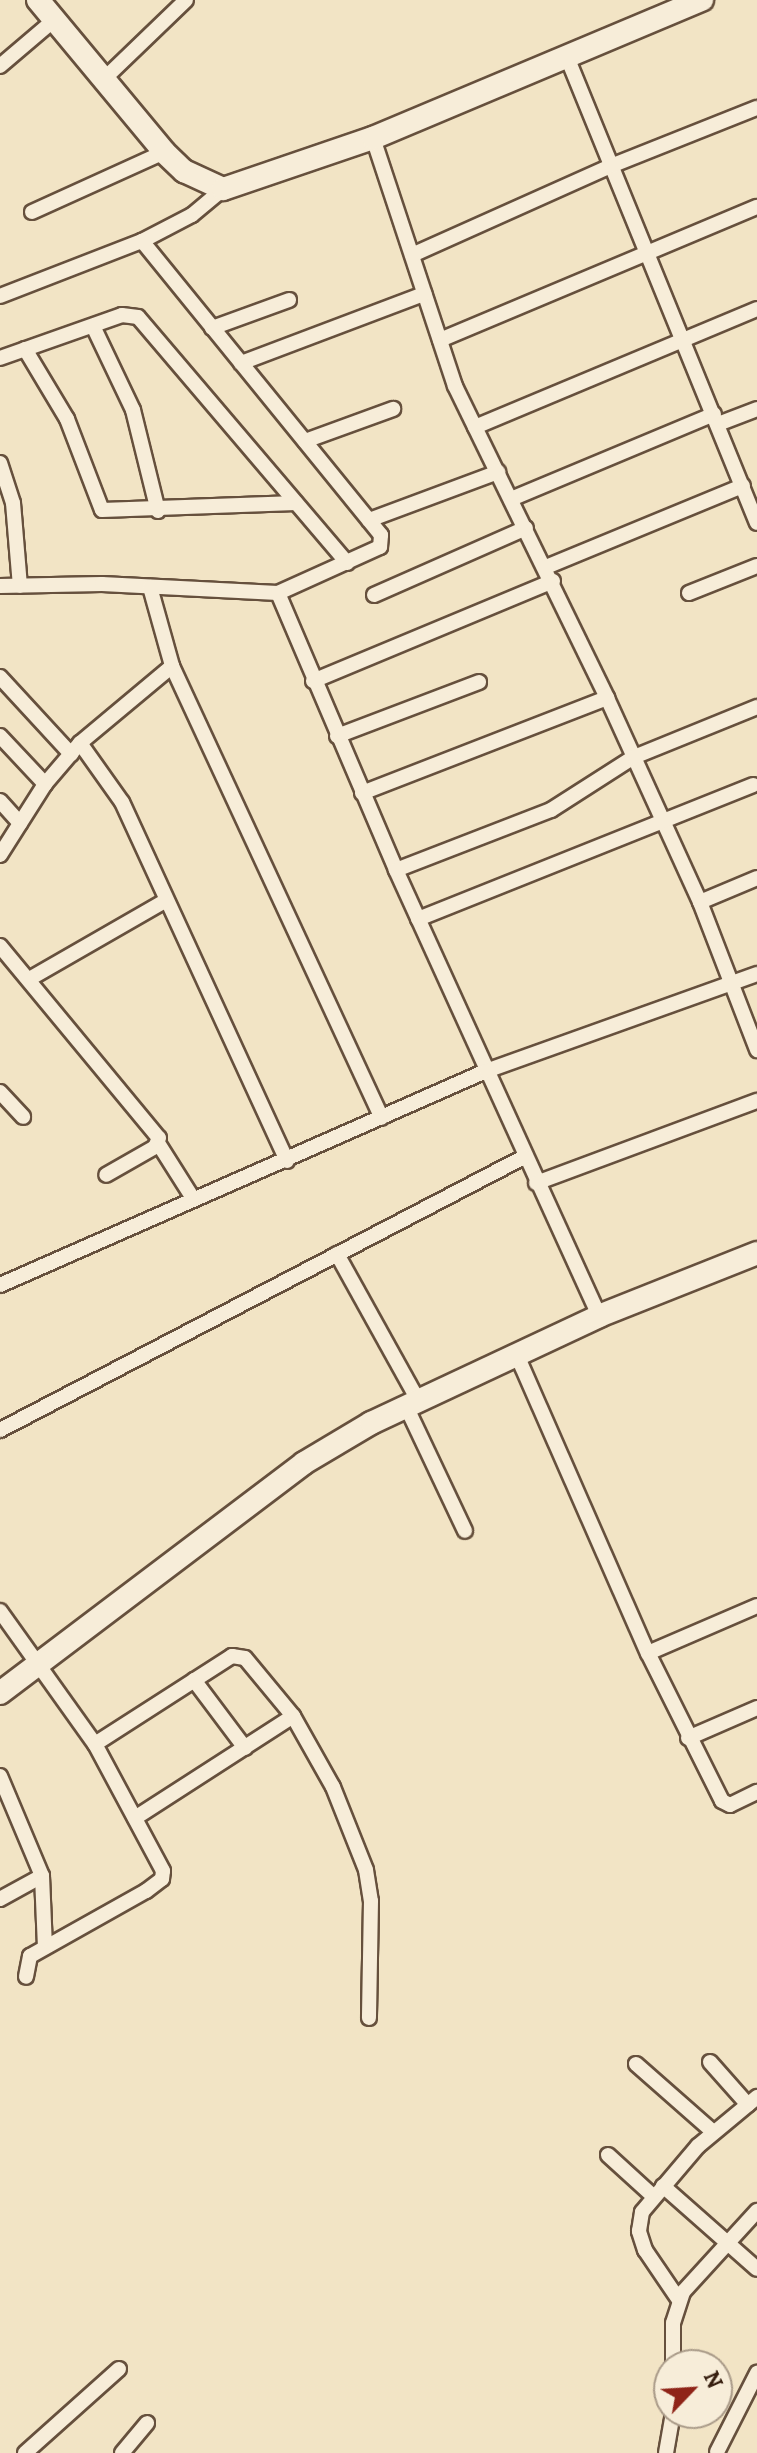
<!DOCTYPE html>
<html>
<head>
<meta charset="utf-8">
<style>
	body { margin:0 }
	#map { position:relative; width:757px; height:2453px; overflow:hidden; background:#f2e4c5; font-family:Alegreya,serif }
	div>[style] { position:absolute }
	.roads { filter:drop-shadow(2px 0 #66503d) drop-shadow(-2px 0 #66503d) drop-shadow(0 2px #66503d) drop-shadow(0 -2px #66503d) }
	.street>* { height:14px; margin:-7px; padding:0 7px; transform-origin:7px; border-radius:7px; background:#f7edd9 }
	.secondary>* { height:22px; margin:-11px; padding:0 11px; transform-origin:11px; border-radius:11px; background:#f7edd9 }
	span { translate:-50% -50%; white-space:nowrap; text-align:center; line-height:1.15; -webkit-text-stroke:7px #f7edd9; paint-order:stroke }
	.north { position:absolute; left:653px; top:2349px; width:80px; height:80px; box-sizing:border-box; background:#f7edd9; border:2px solid #aa9b89; border-radius:50%; rotate:65deg; font-size:22px; font-weight:700; line-height:32px; text-align:center; color:#371f10 }
	.north::after { content:''; display:block; margin:auto; width:28px; height:36px; background:#8f2418; clip-path:polygon(50% 0,100% 100%,50% 72%,0 100%) }
</style>
</head>
<body>
<div id="map">
	<div class="roads">
		<div class="street">
			<div style="left:567px;top:57px;width:503px;rotate:67.82deg"></div>
			<div style="left:0;top:66px;width:71px;rotate:-40.4deg"></div>
			<div style="left:103px;top:80px;width:115px;rotate:-43.9deg"></div>
			<div style="left:373px;top:138px;width:261px;rotate:71.7deg"></div>
			<div style="left:455px;top:386px;width:347px;rotate:64deg"></div>
			<div style="left:607px;top:698px;width:224px;rotate:65.5deg"></div>
			<div style="left:700px;top:902px;width:159px;rotate:68.9deg"></div>
			<div style="left:32px;top:212px;width:145px;rotate:-24.4deg"></div>
			<div style="left:412px;top:255px;width:218px;rotate:-24.1deg"></div>
			<div style="left:611px;top:166px;width:157px;rotate:-21.7deg"></div>
			<div style="left:0;top:296px;width:152px;rotate:-21.2deg"></div>
			<div style="left:142px;top:241px;width:56px;rotate:-27.5deg"></div>
			<div style="left:192px;top:215px;width:40px;rotate:-40deg"></div>
			<div style="left:93px;top:326px;width:93px;rotate:64.5deg"></div>
			<div style="left:133px;top:410px;width:104px;rotate:76.1deg"></div>
			<div style="left:212px;top:328px;width:82px;rotate:-20deg"></div>
			<div style="left:440px;top:340px;width:344px;rotate:-22.8deg"></div>
			<div style="left:25px;top:349px;width:82px;rotate:59deg"></div>
			<div style="left:67px;top:419px;width:97px;rotate:69deg"></div>
			<div style="left:102px;top:510px;width:194px;rotate:-2.1deg"></div>
			<div style="left:0;top:358px;width:129px;rotate:-19.4deg"></div>
			<div style="left:122px;top:315px;width:16px;rotate:7deg"></div>
			<div style="left:138px;top:317px;width:323px;rotate:49.6deg"></div>
			<div style="left:241px;top:363px;width:196px;rotate:-20.7deg"></div>
			<div style="left:718px;top:424px;width:42px;rotate:-21deg"></div>
			<div style="left:475px;top:427px;width:306px;rotate:-22.7deg"></div>
			<div style="left:305px;top:441px;width:94px;rotate:-20deg"></div>
			<div style="left:0;top:463px;width:42px;rotate:72deg"></div>
			<div style="left:13px;top:503px;width:83px;rotate:85.2deg"></div>
			<div style="left:511px;top:499px;width:220px;rotate:-22.7deg"></div>
			<div style="left:369px;top:520px;width:138px;rotate:-20.4deg"></div>
			<div style="left:546px;top:567px;width:213px;rotate:-22.4deg"></div>
			<div style="left:0;top:586px;width:102px;rotate:-1.1deg"></div>
			<div style="left:102px;top:584px;width:176px;rotate:2.9deg"></div>
			<div style="left:278px;top:593px;width:112px;rotate:-24.3deg"></div>
			<div style="left:380px;top:547px;width:12px;rotate:-85deg"></div>
			<div style="left:381px;top:535px;width:379px;rotate:-129.1deg"></div>
			<div style="left:150px;top:587px;width:82px;rotate:74.4deg"></div>
			<div style="left:172px;top:666px;width:498px;rotate:65.1deg"></div>
			<div style="left:278px;top:593px;width:301px;rotate:66.9deg"></div>
			<div style="left:396px;top:870px;width:490px;rotate:65.5deg"></div>
			<div style="left:689px;top:593px;width:73px;rotate:-21.7deg"></div>
			<div style="left:374px;top:595px;width:166px;rotate:-23.8deg"></div>
			<div style="left:0;top:677px;width:105px;rotate:47.3deg"></div>
			<div style="left:313px;top:681px;width:260px;rotate:-22.6deg"></div>
			<div style="left:0;top:736px;width:66px;rotate:46.8deg"></div>
			<div style="left:337px;top:736px;width:152px;rotate:-20.8deg"></div>
			<div style="left:80px;top:743px;width:72px;rotate:54.6deg"></div>
			<div style="left:122px;top:802px;width:395px;rotate:65.3deg"></div>
			<div style="left:362px;top:793px;width:263px;rotate:-21.2deg"></div>
			<div style="left:0;top:801px;width:30px;rotate:48deg"></div>
			<div style="left:0;top:855px;width:84px;rotate:-57.6deg"></div>
			<div style="left:45px;top:784px;width:54px;rotate:-49.5deg"></div>
			<div style="left:80px;top:743px;width:120px;rotate:-39.9deg"></div>
			<div style="left:396px;top:870px;width:166px;rotate:-21.2deg"></div>
			<div style="left:551px;top:810px;width:98px;rotate:-32.6deg"></div>
			<div style="left:634px;top:757px;width:133px;rotate:-22.1deg"></div>
			<div style="left:700px;top:902px;width:62px;rotate:-22.8deg"></div>
			<div style="left:418px;top:919px;width:361px;rotate:-21.8deg"></div>
			<div style="left:0;top:946px;width:249px;rotate:50.4deg"></div>
			<div style="left:159px;top:1138px;width:10px;rotate:114deg"></div>
			<div style="left:155px;top:1147px;width:56px;rotate:150.3deg"></div>
			<div style="left:31px;top:978px;width:155px;rotate:-29.9deg"></div>
			<div style="left:0;top:1092px;width:34px;rotate:47deg"></div>
			<div style="left:158px;top:1143px;width:67px;rotate:57.7deg"></div>
			<div style="left:536px;top:1183px;width:236px;rotate:-20.4deg"></div>
			<div style="left:337px;top:1254px;width:167px;rotate:61deg"></div>
			<div style="left:0;top:1285px;width:531px;rotate:-23.77deg"></div>
			<div style="left:486px;top:1071px;width:288px;rotate:-19.7deg"></div>
			<div style="left:516px;top:1353px;width:328px;rotate:66.3deg"></div>
			<div style="left:648px;top:1653px;width:165px;rotate:63.4deg"></div>
			<div style="left:722px;top:1801px;width:9px;rotate:27deg"></div>
			<div style="left:730px;top:1805px;width:30px;rotate:-26deg"></div>
			<div style="left:406px;top:1406px;width:138px;rotate:64.7deg"></div>
			<div style="left:0;top:1430px;width:591px;rotate:-27.52deg"></div>
			<div style="left:0;top:1611px;width:163px;rotate:54.5deg"></div>
			<div style="left:95px;top:1744px;width:144px;rotate:61.8deg"></div>
			<div style="left:163px;top:1871px;width:8px;rotate:97deg"></div>
			<div style="left:162px;top:1879px;width:20px;rotate:143deg"></div>
			<div style="left:146px;top:1891px;width:133px;rotate:150.7deg"></div>
			<div style="left:30px;top:1956px;width:21px;rotate:101deg"></div>
			<div style="left:648px;top:1653px;width:119px;rotate:-23.3deg"></div>
			<div style="left:194px;top:1680px;width:85px;rotate:53.1deg"></div>
			<div style="left:688px;top:1738px;width:75px;rotate:-23.5deg"></div>
			<div style="left:95px;top:1744px;width:163px;rotate:-32.7deg"></div>
			<div style="left:232px;top:1656px;width:13px;rotate:9deg"></div>
			<div style="left:245px;top:1658px;width:75px;rotate:50.4deg"></div>
			<div style="left:293px;top:1716px;width:81px;rotate:60.6deg"></div>
			<div style="left:333px;top:1787px;width:89px;rotate:68.3deg"></div>
			<div style="left:366px;top:1870px;width:31px;rotate:81deg"></div>
			<div style="left:371px;top:1901px;width:117px;rotate:91deg"></div>
			<div style="left:0;top:1776px;width:108px;rotate:67.2deg"></div>
			<div style="left:42px;top:1876px;width:71px;rotate:87.6deg"></div>
			<div style="left:135px;top:1818px;width:188px;rotate:-32.8deg"></div>
			<div style="left:0;top:1899px;width:48px;rotate:-28.7deg"></div>
			<div style="left:710px;top:2062px;width:57px;rotate:48.5deg"></div>
			<div style="left:636px;top:2064px;width:103px;rotate:41.4deg"></div>
			<div style="left:608px;top:2155px;width:61px;rotate:42.3deg"></div>
			<div style="left:663px;top:2186px;width:125px;rotate:41.4deg"></div>
			<div style="left:679px;top:2300px;width:60px;rotate:-124.2deg"></div>
			<div style="left:645px;top:2250px;width:20px;rotate:-108deg"></div>
			<div style="left:639px;top:2231px;width:19px;rotate:-81deg"></div>
			<div style="left:642px;top:2212px;width:87px;rotate:-49.7deg"></div>
			<div style="left:698px;top:2146px;width:77px;rotate:-39.7deg"></div>
			<div style="left:673px;top:2365px;width:42px;rotate:-90deg"></div>
			<div style="left:673px;top:2323px;width:33px;rotate:-72deg"></div>
			<div style="left:683px;top:2292px;width:110px;rotate:-47.6deg"></div>
			<div style="left:717px;top:2452px;width:89px;rotate:-63.1deg"></div>
			<div style="left:25px;top:2453px;width:126px;rotate:-41.8deg"></div>
			<div style="left:122px;top:2453px;width:39px;rotate:-50deg"></div>
			<div style="left:666px;top:2453px;width:41px;rotate:-80.1deg"></div>
		</div>
		<div class="secondary">
			<div style="left:38px;top:0;width:197px;rotate:50.3deg"></div>
			<div style="left:164px;top:152px;width:28px;rotate:44deg"></div>
			<div style="left:184px;top:171px;width:43px;rotate:24.8deg"></div>
			<div style="left:223px;top:189px;width:158px;rotate:-18.8deg"></div>
			<div style="left:373px;top:138px;width:357px;rotate:-22.8deg"></div>
			<div style="left:0;top:1693px;width:381px;rotate:-37.1deg"></div>
			<div style="left:304px;top:1463px;width:78px;rotate:-30.8deg"></div>
			<div style="left:371px;top:1423px;width:252px;rotate:-25.1deg"></div>
			<div style="left:599px;top:1316px;width:170px;rotate:-21.7deg"></div>
		</div>
	</div>
	<div class="north">N</div>
</div>
</body>
</html>
